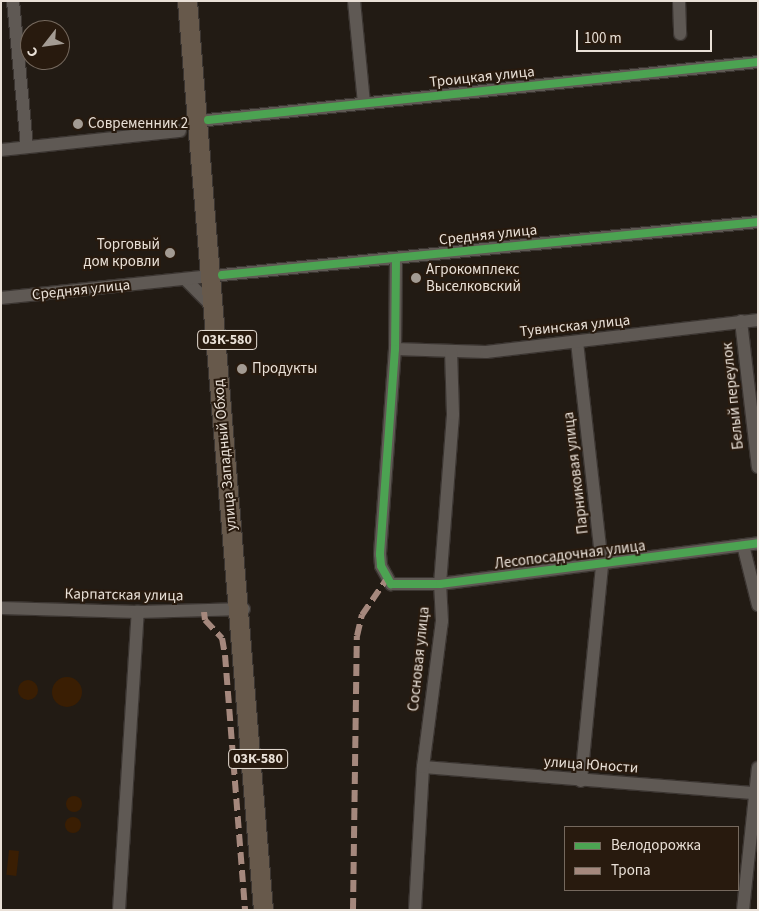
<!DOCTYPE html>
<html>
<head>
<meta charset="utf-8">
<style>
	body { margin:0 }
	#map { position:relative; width:759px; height:911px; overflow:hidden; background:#221b14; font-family:"Source Sans 3",sans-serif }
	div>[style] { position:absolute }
	.green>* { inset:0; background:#3a1e03; transform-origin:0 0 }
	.round { border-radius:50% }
	.roads { filter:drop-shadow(1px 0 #3b3531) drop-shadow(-1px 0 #3b3531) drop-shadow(0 1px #3b3531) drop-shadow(0 -1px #3b3531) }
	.minor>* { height:12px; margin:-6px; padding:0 6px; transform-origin:6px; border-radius:6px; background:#5f5954 }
	.highway>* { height:19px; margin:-9.5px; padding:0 9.5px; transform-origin:9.5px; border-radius:9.5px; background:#67594b }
	.quiet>* { height:6px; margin-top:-3px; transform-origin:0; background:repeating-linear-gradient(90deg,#a5887d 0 12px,transparent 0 18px) }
	.cycleway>* { height:8px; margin:-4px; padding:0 4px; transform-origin:4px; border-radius:4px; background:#4ca352 }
	.dots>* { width:14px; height:14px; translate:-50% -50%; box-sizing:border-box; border:2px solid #281a0e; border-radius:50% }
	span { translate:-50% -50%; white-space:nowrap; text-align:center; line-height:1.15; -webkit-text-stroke:4px #281a0e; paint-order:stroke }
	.shield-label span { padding:1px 4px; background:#281a0e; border:1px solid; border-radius:4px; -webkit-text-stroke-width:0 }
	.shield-label { font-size:14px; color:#e9e0d7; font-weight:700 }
	.street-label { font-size:15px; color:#e9e0d7 }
	.poi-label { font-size:15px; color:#e9e0d7 }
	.left { translate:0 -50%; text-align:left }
	.right { translate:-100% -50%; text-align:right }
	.frame { position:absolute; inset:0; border:2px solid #e9e0d7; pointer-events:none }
	.legend { position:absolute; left:564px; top:826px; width:175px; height:65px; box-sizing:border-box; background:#281a0e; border:1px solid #75695e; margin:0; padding:6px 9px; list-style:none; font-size:15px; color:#e9e0d7 }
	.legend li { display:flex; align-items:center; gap:10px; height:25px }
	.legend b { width:25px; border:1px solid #75695e }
	.north { position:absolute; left:20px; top:20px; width:50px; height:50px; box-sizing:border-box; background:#281a0e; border:1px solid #75695e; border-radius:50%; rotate:240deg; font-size:14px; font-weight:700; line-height:20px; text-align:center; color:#e9e0d7 }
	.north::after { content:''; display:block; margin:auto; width:18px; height:22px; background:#a39b93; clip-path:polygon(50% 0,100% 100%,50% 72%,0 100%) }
	.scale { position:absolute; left:576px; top:30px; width:136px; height:22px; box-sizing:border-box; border:2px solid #e9e0d7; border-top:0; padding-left:6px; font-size:15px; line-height:18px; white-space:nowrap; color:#e9e0d7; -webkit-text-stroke:4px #281a0e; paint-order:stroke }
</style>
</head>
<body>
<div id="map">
	<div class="green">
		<div class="round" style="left:52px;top:677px;width:30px;height:30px"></div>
		<div class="round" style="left:18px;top:680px;width:20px;height:20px"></div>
		<div class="round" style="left:66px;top:796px;width:16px;height:16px"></div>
		<div class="round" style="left:65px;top:817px;width:16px;height:16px"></div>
		<div style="left:9px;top:850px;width:10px;height:25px;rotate:6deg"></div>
	</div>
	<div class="roads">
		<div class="minor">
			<div style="left:13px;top:1px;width:147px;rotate:84.5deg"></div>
			<div style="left:354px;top:1px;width:102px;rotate:84.4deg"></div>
			<div style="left:679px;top:1px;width:33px;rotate:88deg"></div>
			<div style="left:208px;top:120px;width:553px;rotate:-6.02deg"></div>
			<div style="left:1px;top:150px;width:180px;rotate:-6.1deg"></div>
			<div style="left:396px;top:258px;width:91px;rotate:90.6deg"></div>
			<div style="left:395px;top:349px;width:206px;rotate:94.2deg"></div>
			<div style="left:380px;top:554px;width:12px;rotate:85deg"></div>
			<div style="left:381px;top:566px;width:21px;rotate:61deg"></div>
			<div style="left:391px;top:584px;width:49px"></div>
			<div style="left:440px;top:584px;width:321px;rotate:-7.3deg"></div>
			<div style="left:222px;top:275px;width:539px;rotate:-5.65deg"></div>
			<div style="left:185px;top:279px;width:37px;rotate:45deg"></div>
			<div style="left:1px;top:298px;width:211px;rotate:-6deg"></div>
			<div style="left:741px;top:321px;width:147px;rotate:83.4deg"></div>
			<div style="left:577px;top:342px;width:225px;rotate:83.6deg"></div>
			<div style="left:602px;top:566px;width:216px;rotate:95.6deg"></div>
			<div style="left:395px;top:349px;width:91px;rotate:1.9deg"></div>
			<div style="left:486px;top:352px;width:274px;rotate:-6.7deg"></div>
			<div style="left:743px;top:545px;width:62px;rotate:76deg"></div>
			<div style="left:1px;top:608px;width:137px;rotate:1.7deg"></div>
			<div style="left:138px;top:612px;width:106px;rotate:-1.6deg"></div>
			<div style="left:423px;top:767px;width:334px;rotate:4.5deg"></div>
			<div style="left:119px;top:910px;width:299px;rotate:-86.4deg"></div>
			<div style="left:415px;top:910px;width:143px;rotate:-86.8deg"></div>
			<div style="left:423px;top:767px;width:147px;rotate:-82.6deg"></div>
			<div style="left:442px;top:621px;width:37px;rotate:-93deg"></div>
			<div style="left:440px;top:584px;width:170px;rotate:-85.6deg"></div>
			<div style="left:453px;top:414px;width:63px;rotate:-91.8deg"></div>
			<div style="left:743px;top:910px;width:143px;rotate:-84deg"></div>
		</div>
		<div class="highway">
			<div style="left:187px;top:1px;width:912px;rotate:85.22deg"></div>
		</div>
	</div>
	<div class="quiet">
		<div style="left:204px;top:612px;width:8px;rotate:83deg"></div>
		<div style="left:205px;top:620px;width:25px;rotate:47deg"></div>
		<div style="left:222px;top:638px;width:17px;rotate:80deg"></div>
		<div style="left:225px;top:655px;width:256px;rotate:85.5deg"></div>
		<div style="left:353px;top:910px;width:274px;rotate:-89.2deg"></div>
		<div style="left:357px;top:636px;width:22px;rotate:-77deg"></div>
		<div style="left:362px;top:615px;width:42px;rotate:-55.6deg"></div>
	</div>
	<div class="cycleway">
		<div style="left:208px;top:120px;width:553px;rotate:-6.02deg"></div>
		<div style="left:396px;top:258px;width:91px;rotate:90.6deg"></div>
		<div style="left:395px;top:349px;width:206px;rotate:94.2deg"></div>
		<div style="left:380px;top:554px;width:12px;rotate:85deg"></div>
		<div style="left:381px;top:566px;width:21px;rotate:61deg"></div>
		<div style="left:391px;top:584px;width:49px"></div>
		<div style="left:440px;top:584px;width:321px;rotate:-7.3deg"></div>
		<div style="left:222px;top:275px;width:539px;rotate:-5.65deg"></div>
	</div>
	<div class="dots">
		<div style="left:78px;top:124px;background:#a39b93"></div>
		<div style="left:170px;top:253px;background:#a39b93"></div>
		<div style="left:416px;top:278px;background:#a39b93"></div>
		<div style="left:242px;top:369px;background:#a39b93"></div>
	</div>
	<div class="shield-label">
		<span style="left:227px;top:340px">03К-580</span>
		<span style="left:258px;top:759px">03К-580</span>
	</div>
	<div class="street-label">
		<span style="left:482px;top:77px;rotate:-6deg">Троицкая улица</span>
		<span style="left:488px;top:235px;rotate:-6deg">Средняя улица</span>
		<span style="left:81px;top:290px;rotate:-6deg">Средняя улица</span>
		<span style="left:575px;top:326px;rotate:-6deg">Тувинская улица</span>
		<span style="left:733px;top:396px;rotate:-96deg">Белый переулок</span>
		<span style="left:225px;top:455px;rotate:-95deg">улица Западный Обход</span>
		<span style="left:576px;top:473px;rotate:-97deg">Парниковая улица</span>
		<span style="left:570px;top:555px;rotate:-7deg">Лесопосадочная улица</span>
		<span style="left:124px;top:595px;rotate:1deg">Карпатская улица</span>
		<span style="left:419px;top:659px;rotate:-84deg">Сосновая улица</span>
		<span style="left:591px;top:765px;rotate:4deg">улица Юности</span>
	</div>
	<div class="poi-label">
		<span class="left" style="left:88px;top:124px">Современник 2</span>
		<span class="right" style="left:160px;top:253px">Торговый<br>дом кровли</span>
		<span class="left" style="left:426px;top:278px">Агрокомплекс<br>Выселковский</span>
		<span class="left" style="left:252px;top:369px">Продукты</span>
	</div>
	<div class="frame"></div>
	<ul class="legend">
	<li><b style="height:6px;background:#4ca352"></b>Велодорожка</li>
	<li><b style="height:6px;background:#a5887d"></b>Тропа</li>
	</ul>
	<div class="north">С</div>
	<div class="scale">100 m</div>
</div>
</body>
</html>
